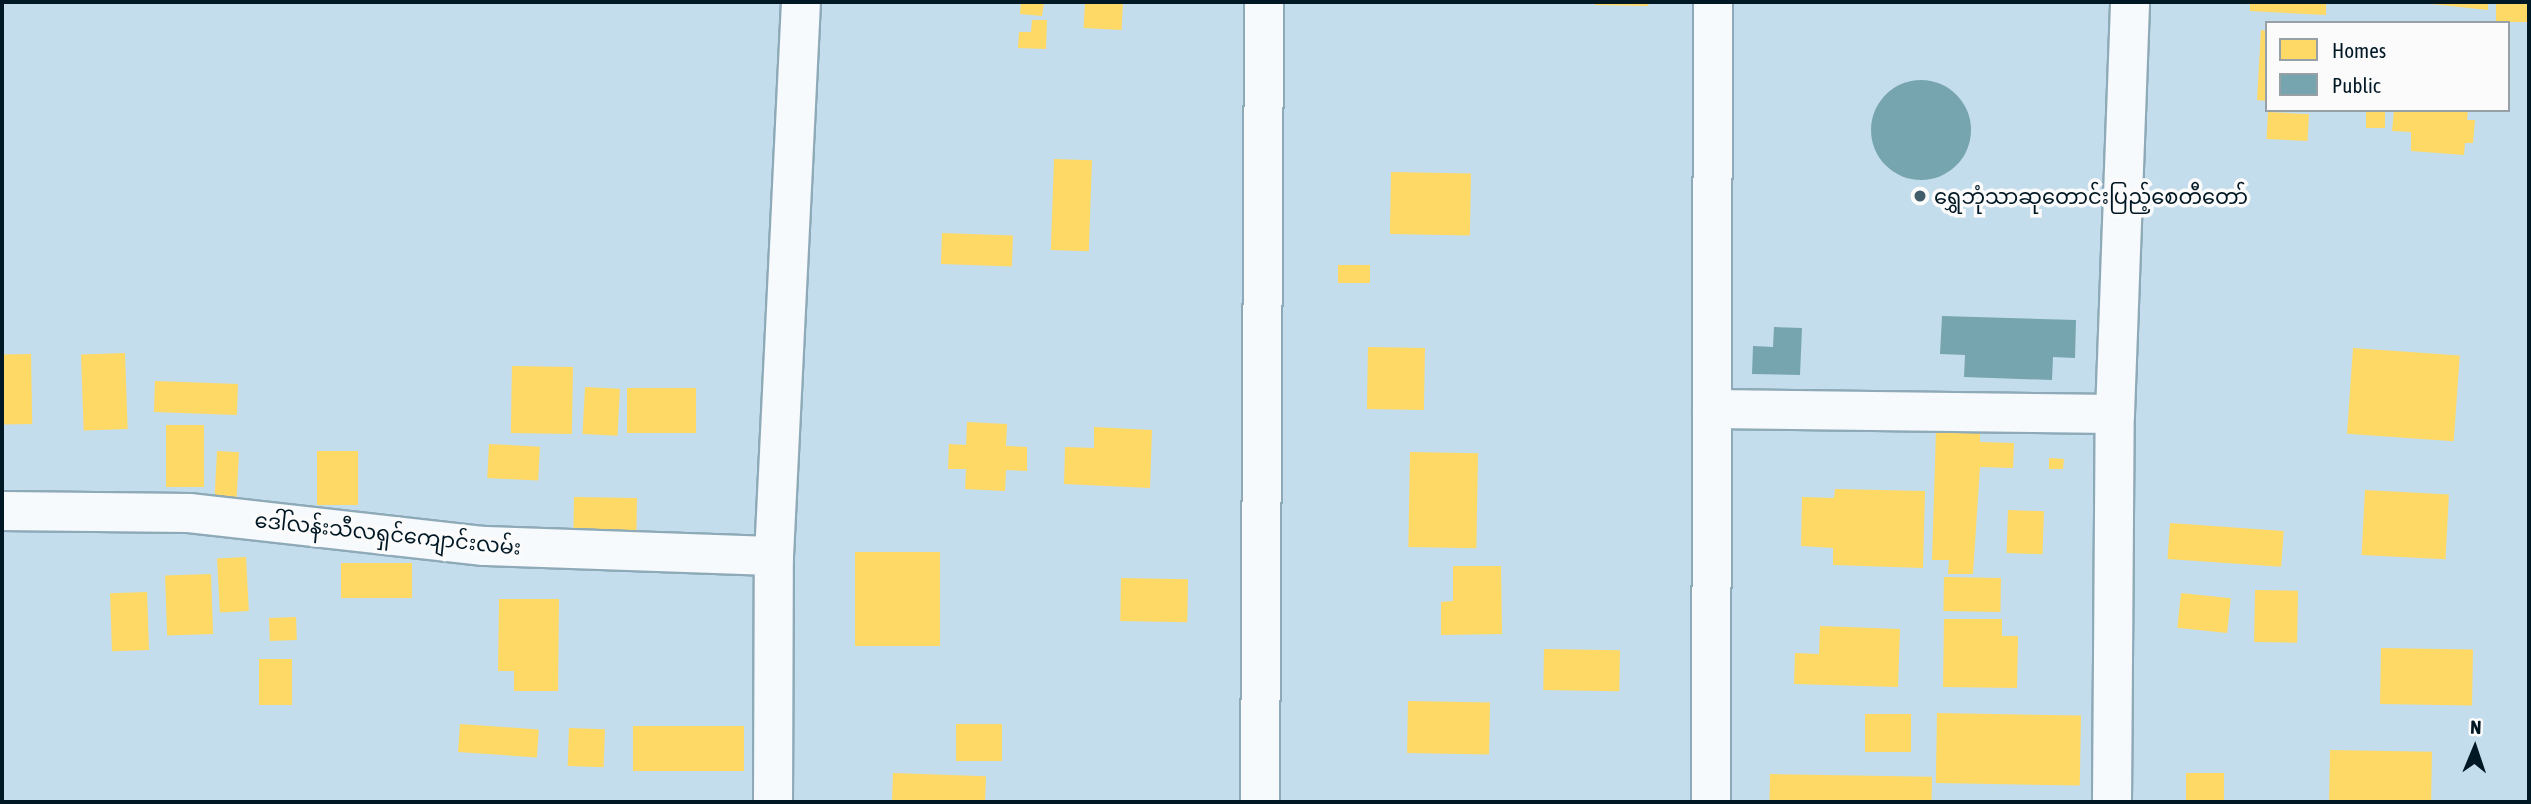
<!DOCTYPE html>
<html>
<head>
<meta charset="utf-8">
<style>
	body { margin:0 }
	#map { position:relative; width:2531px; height:804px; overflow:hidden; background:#c3ddec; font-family:"Asap Condensed","Noto Sans Myanmar",sans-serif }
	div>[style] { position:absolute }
	.homes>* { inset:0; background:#ffd966; transform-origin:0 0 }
	.public>* { inset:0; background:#76a5af }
	.round { border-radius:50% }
	.roads { filter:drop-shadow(2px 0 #8eaab8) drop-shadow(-2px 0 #8eaab8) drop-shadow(0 2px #8eaab8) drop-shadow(0 -2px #8eaab8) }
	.minor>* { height:38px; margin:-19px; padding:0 19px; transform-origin:19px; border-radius:19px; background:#f6fafc }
	.dots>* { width:19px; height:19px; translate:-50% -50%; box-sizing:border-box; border:4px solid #fbfbfb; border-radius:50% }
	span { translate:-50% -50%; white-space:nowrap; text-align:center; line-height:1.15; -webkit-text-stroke:7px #fbfbfb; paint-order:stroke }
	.poi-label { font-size:21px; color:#001824 }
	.left { translate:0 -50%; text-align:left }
	.street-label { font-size:21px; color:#001824 }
	.frame { position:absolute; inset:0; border:4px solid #001824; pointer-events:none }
	.legend { position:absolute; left:2265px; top:21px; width:245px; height:91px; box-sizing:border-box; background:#fbfbfb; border:2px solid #97a0a5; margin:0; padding:9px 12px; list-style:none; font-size:21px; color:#001824 }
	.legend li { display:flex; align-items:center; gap:14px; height:35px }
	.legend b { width:35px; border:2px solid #97a0a5 }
	.north { position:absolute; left:2440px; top:713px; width:70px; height:70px; -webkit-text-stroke:5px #fbfbfb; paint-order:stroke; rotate:2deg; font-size:19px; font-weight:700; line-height:28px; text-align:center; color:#001824 }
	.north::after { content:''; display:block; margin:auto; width:24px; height:32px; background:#001824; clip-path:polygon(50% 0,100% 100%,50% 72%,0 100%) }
</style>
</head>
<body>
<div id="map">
	<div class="homes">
		<div style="clip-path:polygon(1021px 2px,1044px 2px,1042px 16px,1020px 14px)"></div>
		<div style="left:1085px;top:2px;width:38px;height:26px;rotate:3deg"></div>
		<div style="clip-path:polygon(1595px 2px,1649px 2px,1648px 6px,1595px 5px)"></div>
		<div style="clip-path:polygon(2250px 2px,2326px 2px,2326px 15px,2250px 11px)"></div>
		<div style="clip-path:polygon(2412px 2px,2488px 2px,2488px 10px)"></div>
		<div style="left:2496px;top:2px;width:32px;height:20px"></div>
		<div style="clip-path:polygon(1032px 20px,1047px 20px,1046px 49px,1018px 48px,1019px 32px,1031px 32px)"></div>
		<div style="clip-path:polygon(2261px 30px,2267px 31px,2267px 101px,2257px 100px)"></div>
		<div style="left:2366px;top:110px;width:19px;height:18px"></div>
		<div style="clip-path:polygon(2394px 110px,2468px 110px,2467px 120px,2475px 120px,2473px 143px,2465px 143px,2464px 155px,2411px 151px,2411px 132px,2392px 131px)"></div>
		<div style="left:2268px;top:112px;width:41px;height:27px;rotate:3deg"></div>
		<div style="left:1054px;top:159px;width:38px;height:91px;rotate:2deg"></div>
		<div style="left:1391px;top:172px;width:80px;height:62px;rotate:1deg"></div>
		<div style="left:942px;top:233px;width:71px;height:31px;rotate:2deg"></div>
		<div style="left:1338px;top:265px;width:32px;height:18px"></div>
		<div style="left:1368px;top:347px;width:57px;height:62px;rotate:1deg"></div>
		<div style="left:2353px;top:348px;width:107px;height:86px;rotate:4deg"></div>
		<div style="left:125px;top:353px;width:76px;height:44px;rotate:88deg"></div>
		<div style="left:31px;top:354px;width:70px;height:29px;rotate:89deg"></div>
		<div style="left:512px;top:366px;width:61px;height:67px;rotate:1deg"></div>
		<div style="left:155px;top:381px;width:83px;height:31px;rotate:2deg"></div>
		<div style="left:585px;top:387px;width:35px;height:47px;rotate:3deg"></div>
		<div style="left:627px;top:388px;width:69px;height:45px"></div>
		<div style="clip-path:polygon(967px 422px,1007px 424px,1006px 446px,1027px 447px,1027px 471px,1006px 470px,1005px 491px,965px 489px,966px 469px,948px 469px,949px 444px,966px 445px)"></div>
		<div style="left:166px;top:425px;width:38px;height:62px"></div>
		<div style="clip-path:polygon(1094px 427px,1152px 430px,1150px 488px,1064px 484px,1065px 447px,1094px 448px)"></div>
		<div style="clip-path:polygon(1936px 430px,1980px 432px,1980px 442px,2014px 443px,2013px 468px,1980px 467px,1973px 574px,1948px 574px,1949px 560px,1932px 560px)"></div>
		<div style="left:489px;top:444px;width:51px;height:34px;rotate:3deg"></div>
		<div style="left:217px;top:451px;width:22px;height:47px;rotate:3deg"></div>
		<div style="left:317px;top:451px;width:41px;height:54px"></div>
		<div style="left:1410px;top:452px;width:68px;height:95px;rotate:1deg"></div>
		<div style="clip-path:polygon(2049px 458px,2064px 459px,2063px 469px,2049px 469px)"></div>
		<div style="clip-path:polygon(1835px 489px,1925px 491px,1923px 568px,1833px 565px,1833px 548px,1801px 546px,1802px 497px,1834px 498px)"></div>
		<div style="left:2365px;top:490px;width:84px;height:65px;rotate:3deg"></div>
		<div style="left:574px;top:497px;width:63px;height:33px;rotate:1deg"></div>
		<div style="left:2008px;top:510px;width:36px;height:43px;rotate:2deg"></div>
		<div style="left:2170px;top:523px;width:114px;height:36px;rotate:4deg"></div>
		<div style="left:940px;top:552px;width:94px;height:85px;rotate:90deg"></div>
		<div style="left:246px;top:557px;width:54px;height:29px;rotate:87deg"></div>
		<div style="left:412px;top:563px;width:35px;height:71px;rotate:90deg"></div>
		<div style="clip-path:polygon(1453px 566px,1501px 566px,1502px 634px,1441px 635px,1441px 602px,1453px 601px)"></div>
		<div style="left:211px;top:574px;width:60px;height:46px;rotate:88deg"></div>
		<div style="left:1944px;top:577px;width:57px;height:34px;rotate:1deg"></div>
		<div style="left:1121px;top:578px;width:67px;height:43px;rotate:1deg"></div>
		<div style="left:2255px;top:590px;width:43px;height:52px;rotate:1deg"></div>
		<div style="left:147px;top:592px;width:58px;height:37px;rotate:88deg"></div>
		<div style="left:2181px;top:593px;width:50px;height:35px;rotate:6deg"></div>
		<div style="clip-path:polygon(499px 599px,559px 599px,558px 691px,514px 691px,514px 671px,498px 671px)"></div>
		<div style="left:296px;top:617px;width:23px;height:27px;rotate:88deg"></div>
		<div style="clip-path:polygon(1944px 619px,2002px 619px,2002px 636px,2018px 636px,2017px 688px,1943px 687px)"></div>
		<div style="clip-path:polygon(1820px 626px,1900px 629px,1898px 687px,1794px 684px,1795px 653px,1819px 654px)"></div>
		<div style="left:2381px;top:648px;width:92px;height:56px;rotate:1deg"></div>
		<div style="left:1544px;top:649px;width:76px;height:41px;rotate:1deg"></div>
		<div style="left:259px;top:659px;width:33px;height:46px"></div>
		<div style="left:1408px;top:701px;width:82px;height:52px;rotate:1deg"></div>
		<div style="left:1937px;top:713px;width:144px;height:70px;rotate:1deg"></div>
		<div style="left:1865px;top:714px;width:46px;height:38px"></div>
		<div style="left:460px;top:724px;width:79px;height:28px;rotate:4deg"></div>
		<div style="left:956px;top:724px;width:46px;height:37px"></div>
		<div style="left:744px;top:726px;width:45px;height:111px;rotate:90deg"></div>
		<div style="left:569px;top:728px;width:36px;height:38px;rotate:2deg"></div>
		<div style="left:2330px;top:750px;width:102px;height:52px;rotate:1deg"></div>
		<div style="left:893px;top:773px;width:93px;height:29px;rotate:2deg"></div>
		<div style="left:2186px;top:773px;width:38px;height:29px"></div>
		<div style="left:1770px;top:774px;width:162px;height:28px;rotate:1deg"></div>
	</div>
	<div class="public">
		<div class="round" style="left:1871px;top:80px;width:100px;height:100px"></div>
		<div style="clip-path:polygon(1942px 316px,2076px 320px,2075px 358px,2053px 357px,2052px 380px,1964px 377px,1965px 355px,1940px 354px)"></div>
		<div style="clip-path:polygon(1774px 327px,1802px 328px,1800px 375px,1752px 374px,1753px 346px,1773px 347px)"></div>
	</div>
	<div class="roads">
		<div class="minor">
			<div style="left:1712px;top:409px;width:403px;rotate:0.7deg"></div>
			<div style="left:2px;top:511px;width:187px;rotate:0.6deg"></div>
			<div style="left:189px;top:513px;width:297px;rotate:6.4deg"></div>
			<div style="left:484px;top:546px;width:290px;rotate:2deg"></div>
			<div style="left:773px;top:802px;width:246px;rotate:-89.8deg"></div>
			<div style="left:774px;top:556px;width:555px;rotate:-87.21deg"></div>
			<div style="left:1260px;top:802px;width:800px;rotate:-89.71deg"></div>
			<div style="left:1711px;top:802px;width:800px;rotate:-89.86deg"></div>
			<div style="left:2112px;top:802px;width:388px;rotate:-89.6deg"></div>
			<div style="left:2115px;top:414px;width:412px;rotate:-87.9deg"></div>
		</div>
	</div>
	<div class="dots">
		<div style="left:1920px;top:196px;background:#445d6a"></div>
	</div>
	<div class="poi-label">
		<span class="left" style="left:1934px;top:196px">ရွှေဘုံသာဆုတောင်းပြည့်စေတီတော်</span>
	</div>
	<div class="street-label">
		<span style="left:388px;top:533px;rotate:6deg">ဒေါ်လန်းသီလရှင်ကျောင်းလမ်း</span>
	</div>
	<div class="frame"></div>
	<ul class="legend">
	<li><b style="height:19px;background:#ffd966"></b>Homes</li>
	<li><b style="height:19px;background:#76a5af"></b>Public</li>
	</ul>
	<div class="north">N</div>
</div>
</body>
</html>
